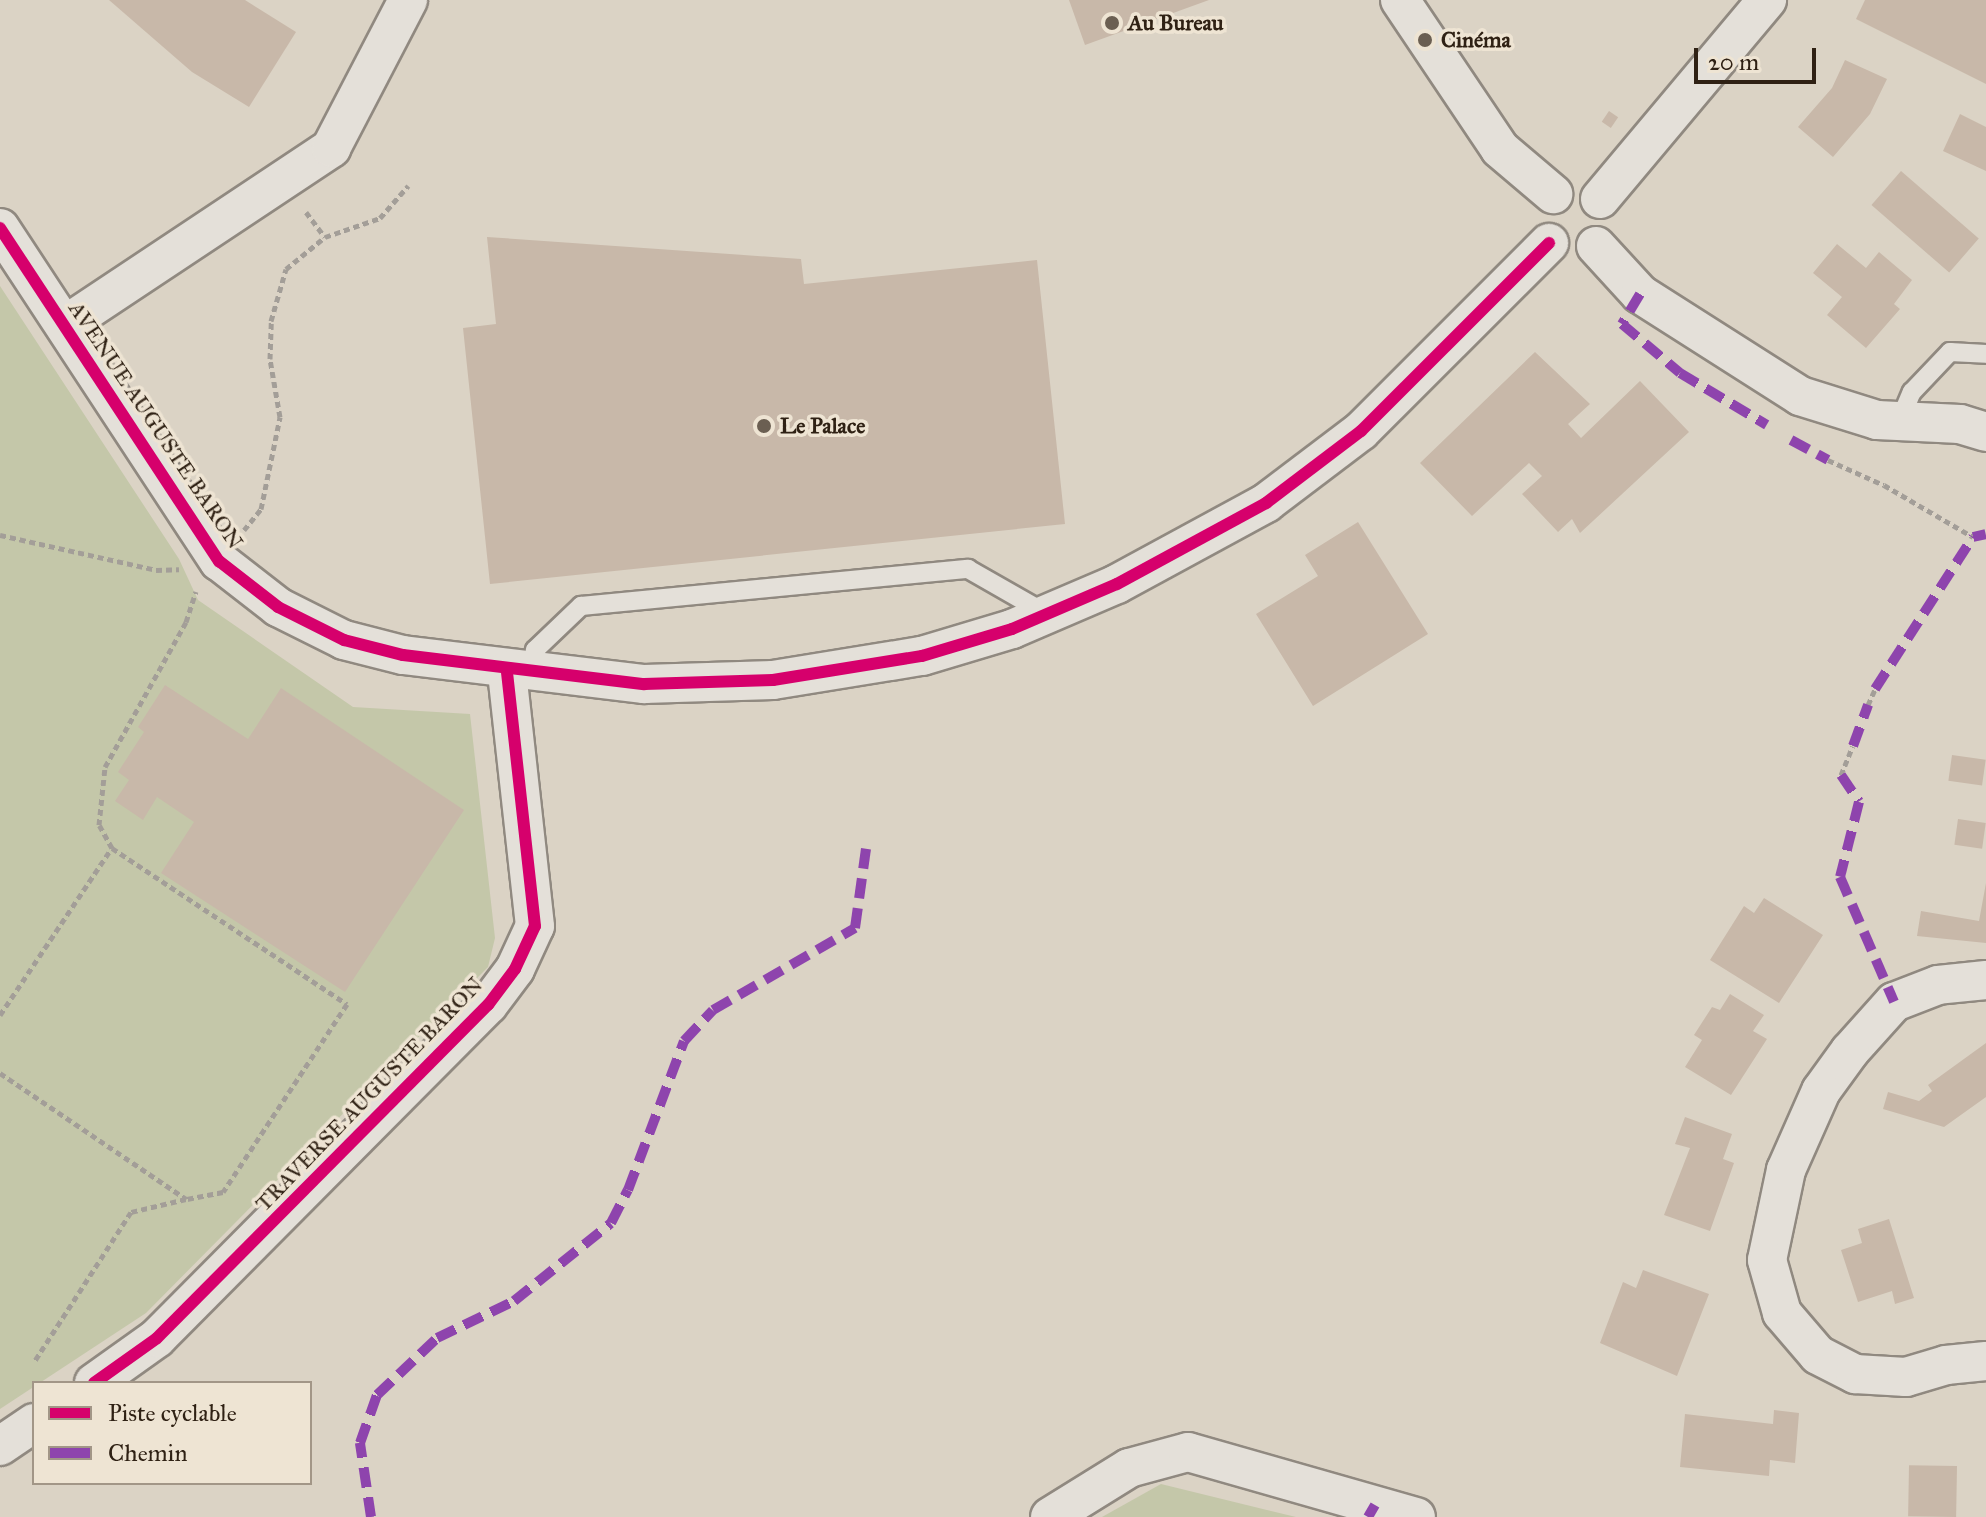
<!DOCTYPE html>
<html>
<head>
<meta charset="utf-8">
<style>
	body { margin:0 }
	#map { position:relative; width:1986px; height:1517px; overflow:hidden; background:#dbd3c5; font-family:"IM FELL Great Primer",serif }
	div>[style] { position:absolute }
	.green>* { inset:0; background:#c4c7a9 }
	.building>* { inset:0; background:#c8b8a9; transform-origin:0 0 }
	.path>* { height:5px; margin-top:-2.5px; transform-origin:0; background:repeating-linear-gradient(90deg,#a39e98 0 6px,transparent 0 10px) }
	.roads { filter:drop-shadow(2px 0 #908980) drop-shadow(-2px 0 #908980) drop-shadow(0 2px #908980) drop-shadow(0 -2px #908980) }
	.service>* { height:18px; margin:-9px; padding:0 9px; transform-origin:9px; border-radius:9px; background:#e4e0d9 }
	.minor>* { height:38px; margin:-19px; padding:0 19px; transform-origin:19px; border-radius:19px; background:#e4e0d9 }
	.quiet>* { height:10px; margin-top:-5px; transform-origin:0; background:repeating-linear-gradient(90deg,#8e44ad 0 20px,transparent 0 30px) }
	.cycleway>* { height:12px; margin:-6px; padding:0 6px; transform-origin:6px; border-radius:6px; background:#d6006c }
	.dots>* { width:22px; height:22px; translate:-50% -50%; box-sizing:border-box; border:4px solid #eee4d3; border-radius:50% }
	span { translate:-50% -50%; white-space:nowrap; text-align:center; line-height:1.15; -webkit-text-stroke:7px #eee4d3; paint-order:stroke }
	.poi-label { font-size:22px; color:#2f2114; font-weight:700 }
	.left { translate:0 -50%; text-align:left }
	.street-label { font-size:22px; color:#2f2114 }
	.legend { position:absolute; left:32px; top:1381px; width:280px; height:104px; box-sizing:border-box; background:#eee4d3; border:2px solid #a29687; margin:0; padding:10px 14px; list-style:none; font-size:24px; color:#2f2114 }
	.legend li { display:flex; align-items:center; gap:16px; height:40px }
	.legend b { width:40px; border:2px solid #a29687 }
	.scale { position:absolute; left:1694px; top:48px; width:122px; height:36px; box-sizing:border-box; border:4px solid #2f2114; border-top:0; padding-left:10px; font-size:24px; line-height:28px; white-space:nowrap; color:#2f2114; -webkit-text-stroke:6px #eee4d3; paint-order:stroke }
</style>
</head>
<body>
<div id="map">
	<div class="green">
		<div style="clip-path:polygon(0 286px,179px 559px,198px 600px,353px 707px,470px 714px,495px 938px,488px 967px,146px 1313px,0 1409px)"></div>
		<div style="clip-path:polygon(1161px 1484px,1296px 1517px,1102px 1517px)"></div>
	</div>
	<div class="building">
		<div style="clip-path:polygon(109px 0,245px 0,296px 32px,249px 107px,192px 72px)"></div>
		<div style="clip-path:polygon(1069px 0,1209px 0,1085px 45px)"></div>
		<div style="clip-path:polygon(1865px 0,1986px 0,1986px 84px,1856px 19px)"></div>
		<div style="clip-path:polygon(1845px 60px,1887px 79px,1870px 114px,1833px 157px,1798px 127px,1832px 88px)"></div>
		<div style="left:1609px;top:111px;width:11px;height:13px;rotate:34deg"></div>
		<div style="clip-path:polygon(1960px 114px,1986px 127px,1986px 171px,1943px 151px)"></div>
		<div style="left:1901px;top:171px;width:103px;height:45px;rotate:41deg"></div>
		<div style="clip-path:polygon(487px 237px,801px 259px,804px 284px,1037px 260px,1065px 524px,490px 584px,463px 328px,496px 324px)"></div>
		<div style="clip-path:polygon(1837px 244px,1866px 268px,1879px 252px,1912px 280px,1894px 304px,1900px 309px,1866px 348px,1827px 315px,1842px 297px,1813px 273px)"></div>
		<div style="clip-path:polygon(1535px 352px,1590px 404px,1568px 424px,1581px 438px,1640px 381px,1689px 432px,1580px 533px,1572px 519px,1558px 532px,1522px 494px,1542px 476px,1529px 463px,1472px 516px,1420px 463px)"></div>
		<div style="clip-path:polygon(1358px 522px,1428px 634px,1313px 706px,1256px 614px,1318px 576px,1305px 555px)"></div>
		<div style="clip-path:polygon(165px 685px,248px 739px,281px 688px,464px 810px,345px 992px,161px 873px,194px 822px,157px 797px,143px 820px,115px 801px,129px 780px,118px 772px,144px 732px,138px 727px)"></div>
		<div style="left:1952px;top:755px;width:34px;height:26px;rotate:8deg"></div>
		<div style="left:1958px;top:819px;width:28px;height:26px;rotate:8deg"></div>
		<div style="clip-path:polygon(1986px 883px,1986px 943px,1917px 936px,1921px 911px,1979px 921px)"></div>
		<div style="clip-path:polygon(1764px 898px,1823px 935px,1779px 1003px,1710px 960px,1744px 906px,1754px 913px)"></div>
		<div style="clip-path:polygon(1730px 994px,1764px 1015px,1753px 1031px,1767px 1039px,1731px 1095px,1685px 1067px,1702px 1040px,1694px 1035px,1712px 1007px,1720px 1010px)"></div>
		<div style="clip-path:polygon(1986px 1043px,1986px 1097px,1944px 1127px,1883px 1109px,1888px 1092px,1919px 1101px,1932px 1091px,1928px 1085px)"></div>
		<div style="clip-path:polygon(1685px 1117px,1732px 1134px,1723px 1159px,1734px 1163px,1710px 1231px,1664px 1215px,1690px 1148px,1675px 1144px)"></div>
		<div style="clip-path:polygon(1889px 1219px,1914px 1298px,1895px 1304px,1892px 1291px,1858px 1302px,1841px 1250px,1862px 1243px,1858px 1229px)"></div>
		<div style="clip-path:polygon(1643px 1270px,1709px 1294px,1677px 1376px,1600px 1343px,1623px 1282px,1636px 1288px)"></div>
		<div style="clip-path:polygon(1774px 1410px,1799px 1413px,1795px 1463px,1770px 1460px,1769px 1476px,1680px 1467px,1685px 1414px,1773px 1424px)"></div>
		<div style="left:1957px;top:1466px;width:51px;height:48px;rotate:91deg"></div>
	</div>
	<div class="path">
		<div style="left:306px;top:212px;width:31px;rotate:53deg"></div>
		<div style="left:1828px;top:460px;width:61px;rotate:24.1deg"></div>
		<div style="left:1884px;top:485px;width:103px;rotate:30.3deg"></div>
		<div style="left:244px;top:530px;width:27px;rotate:-51deg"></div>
		<div style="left:261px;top:509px;width:94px;rotate:-78.3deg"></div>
		<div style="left:280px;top:417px;width:59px;rotate:-99.8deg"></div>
		<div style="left:270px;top:359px;width:38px;rotate:-88deg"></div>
		<div style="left:271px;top:321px;width:54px;rotate:-73.9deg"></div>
		<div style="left:286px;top:269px;width:50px;rotate:-39.4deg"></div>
		<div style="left:325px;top:237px;width:58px;rotate:-19.1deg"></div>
		<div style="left:380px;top:218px;width:43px;rotate:-48.8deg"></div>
		<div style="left:0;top:535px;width:160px;rotate:12.6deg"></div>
		<div style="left:156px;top:570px;width:23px;rotate:-2deg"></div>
		<div style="left:1868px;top:705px;width:17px;rotate:-66deg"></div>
		<div style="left:1841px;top:775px;width:31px;rotate:-68deg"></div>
		<div style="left:112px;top:848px;width:282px;rotate:33.6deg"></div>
		<div style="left:347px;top:1004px;width:225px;rotate:123.4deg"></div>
		<div style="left:223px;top:1192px;width:38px;rotate:169deg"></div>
		<div style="left:0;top:1015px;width:201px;rotate:-56.2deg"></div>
		<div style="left:112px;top:848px;width:26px;rotate:-119deg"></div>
		<div style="left:99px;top:825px;width:58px;rotate:-84.1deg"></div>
		<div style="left:105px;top:767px;width:166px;rotate:-60.8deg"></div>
		<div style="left:186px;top:622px;width:32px;rotate:-72deg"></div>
		<div style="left:0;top:1073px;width:225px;rotate:34.1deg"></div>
		<div style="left:186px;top:1199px;width:57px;rotate:166.7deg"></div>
		<div style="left:131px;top:1212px;width:179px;rotate:122.9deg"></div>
	</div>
	<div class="roads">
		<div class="service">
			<div style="left:1899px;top:422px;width:33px;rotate:-67deg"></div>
			<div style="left:1912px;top:392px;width:55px;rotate:-46.5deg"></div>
			<div style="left:1950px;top:352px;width:36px;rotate:3deg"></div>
			<div style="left:534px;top:673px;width:23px;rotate:-88deg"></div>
			<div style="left:535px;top:650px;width:64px;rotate:-43.7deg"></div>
			<div style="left:581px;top:606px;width:389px;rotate:-5.5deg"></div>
			<div style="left:968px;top:569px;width:89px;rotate:29.7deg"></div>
		</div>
		<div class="minor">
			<div style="left:1400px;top:0;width:179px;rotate:56.1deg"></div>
			<div style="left:1500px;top:149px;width:70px;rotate:40.3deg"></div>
			<div style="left:1600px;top:199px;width:260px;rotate:-50deg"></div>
			<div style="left:0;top:228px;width:399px;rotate:56.7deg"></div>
			<div style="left:219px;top:561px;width:75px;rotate:37.9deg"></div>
			<div style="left:278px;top:607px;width:74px;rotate:26.6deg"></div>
			<div style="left:344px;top:640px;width:61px;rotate:14.3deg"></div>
			<div style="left:403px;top:655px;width:243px;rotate:6.9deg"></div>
			<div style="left:644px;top:684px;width:129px;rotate:-1.8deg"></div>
			<div style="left:773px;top:680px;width:151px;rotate:-9.2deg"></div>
			<div style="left:922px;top:656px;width:94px;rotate:-16.7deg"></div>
			<div style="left:1012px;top:629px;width:114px;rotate:-23.2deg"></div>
			<div style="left:1117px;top:584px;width:170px;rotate:-28.5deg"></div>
			<div style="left:1266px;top:503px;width:119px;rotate:-37.2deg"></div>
			<div style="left:1361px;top:431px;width:266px;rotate:-45deg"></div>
			<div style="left:1596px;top:246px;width:65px;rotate:47.5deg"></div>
			<div style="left:1640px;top:294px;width:190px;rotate:32.5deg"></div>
			<div style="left:1800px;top:396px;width:81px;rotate:17.3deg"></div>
			<div style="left:1877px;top:420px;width:83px;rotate:2.8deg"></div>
			<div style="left:1960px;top:424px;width:27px;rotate:17deg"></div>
			<div style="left:65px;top:325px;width:320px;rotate:-33.6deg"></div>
			<div style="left:331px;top:148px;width:167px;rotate:-62.5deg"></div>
			<div style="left:1986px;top:980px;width:48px;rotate:174.1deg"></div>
			<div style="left:1938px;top:985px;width:47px;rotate:158.9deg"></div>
			<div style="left:1894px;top:1002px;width:66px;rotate:131.9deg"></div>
			<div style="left:1850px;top:1051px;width:49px;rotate:125.9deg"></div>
			<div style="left:1821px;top:1091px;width:86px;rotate:113.9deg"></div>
			<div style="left:1786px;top:1170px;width:92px;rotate:101.9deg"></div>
			<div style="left:1767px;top:1260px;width:55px;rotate:74.2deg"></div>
			<div style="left:1782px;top:1313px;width:55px;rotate:49.4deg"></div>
			<div style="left:1818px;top:1355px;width:42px;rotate:27.2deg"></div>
			<div style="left:1855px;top:1374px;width:51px;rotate:3.4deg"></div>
			<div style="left:1906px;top:1377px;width:42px;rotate:-16.7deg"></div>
			<div style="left:1946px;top:1365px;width:40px;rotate:-5.7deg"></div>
			<div style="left:94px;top:1383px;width:77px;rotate:-35.5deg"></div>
			<div style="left:157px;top:1338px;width:470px;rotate:-45.2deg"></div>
			<div style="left:488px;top:1005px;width:45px;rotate:-53.1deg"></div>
			<div style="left:515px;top:969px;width:47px;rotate:-65.1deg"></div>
			<div style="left:535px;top:926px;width:257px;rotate:-96.3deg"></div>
			<div style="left:0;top:1446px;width:41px;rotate:-34.1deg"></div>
			<div style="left:1050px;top:1517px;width:93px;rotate:-31.8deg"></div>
			<div style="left:1129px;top:1468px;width:61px;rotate:-15.2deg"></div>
			<div style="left:1188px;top:1452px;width:237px;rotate:15.9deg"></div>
		</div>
	</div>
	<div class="quiet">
		<div style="left:1640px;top:294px;width:35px;rotate:121deg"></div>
		<div style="left:1622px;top:324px;width:76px;rotate:40.2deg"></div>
		<div style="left:1680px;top:373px;width:101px;rotate:30.9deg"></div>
		<div style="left:1791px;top:440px;width:42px;rotate:28.4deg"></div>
		<div style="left:1875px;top:689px;width:181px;rotate:-57.2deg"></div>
		<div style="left:1973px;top:537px;width:13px;rotate:-13deg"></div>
		<div style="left:1853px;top:746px;width:44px;rotate:-69.9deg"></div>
		<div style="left:1841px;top:775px;width:32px;rotate:56deg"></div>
		<div style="left:1859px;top:802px;width:77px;rotate:104.2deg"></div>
		<div style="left:1840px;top:877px;width:136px;rotate:66.6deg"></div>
		<div style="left:371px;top:1517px;width:75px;rotate:-98.5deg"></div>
		<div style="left:360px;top:1443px;width:51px;rotate:-70.5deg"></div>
		<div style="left:377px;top:1395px;width:83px;rotate:-43.5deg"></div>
		<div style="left:437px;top:1338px;width:85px;rotate:-25.7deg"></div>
		<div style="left:514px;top:1301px;width:124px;rotate:-38.8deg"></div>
		<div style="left:611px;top:1223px;width:37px;rotate:-63deg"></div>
		<div style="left:628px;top:1190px;width:159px;rotate:-69.4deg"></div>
		<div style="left:684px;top:1041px;width:42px;rotate:-46.9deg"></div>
		<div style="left:713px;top:1010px;width:164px;rotate:-30deg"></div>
		<div style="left:855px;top:928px;width:80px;rotate:-82.1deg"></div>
		<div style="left:1368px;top:1517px;width:14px;rotate:-60deg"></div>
	</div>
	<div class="cycleway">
		<div style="left:0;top:228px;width:399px;rotate:56.7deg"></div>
		<div style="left:219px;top:561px;width:75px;rotate:37.9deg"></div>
		<div style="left:278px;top:607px;width:74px;rotate:26.6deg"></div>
		<div style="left:344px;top:640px;width:61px;rotate:14.3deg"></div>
		<div style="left:403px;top:655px;width:243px;rotate:6.9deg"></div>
		<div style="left:644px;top:684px;width:129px;rotate:-1.8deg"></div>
		<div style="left:773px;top:680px;width:151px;rotate:-9.2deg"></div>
		<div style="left:922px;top:656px;width:94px;rotate:-16.7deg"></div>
		<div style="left:1012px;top:629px;width:114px;rotate:-23.2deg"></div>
		<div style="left:1117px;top:584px;width:170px;rotate:-28.5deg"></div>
		<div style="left:1266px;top:503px;width:119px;rotate:-37.2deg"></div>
		<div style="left:1361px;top:431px;width:266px;rotate:-45deg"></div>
		<div style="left:94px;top:1383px;width:77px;rotate:-35.5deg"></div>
		<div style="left:157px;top:1338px;width:470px;rotate:-45.2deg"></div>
		<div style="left:488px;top:1005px;width:45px;rotate:-53.1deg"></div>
		<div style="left:515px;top:969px;width:47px;rotate:-65.1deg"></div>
		<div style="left:535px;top:926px;width:257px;rotate:-96.3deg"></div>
	</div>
	<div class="dots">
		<div style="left:1112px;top:23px;background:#6b5f52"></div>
		<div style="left:1425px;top:40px;background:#6b5f52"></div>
		<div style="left:764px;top:426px;background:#6b5f52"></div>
	</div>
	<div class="poi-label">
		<span class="left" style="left:1128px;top:23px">Au Bureau</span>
		<span class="left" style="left:1441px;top:40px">Cinéma</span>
		<span class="left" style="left:780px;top:426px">Le Palace</span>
	</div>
	<div class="street-label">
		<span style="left:156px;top:425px;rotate:56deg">AVENUE AUGUSTE BARON</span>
		<span style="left:369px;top:1094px;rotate:-46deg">TRAVERSE AUGUSTE BARON</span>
	</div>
	<ul class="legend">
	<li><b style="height:10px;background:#d6006c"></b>Piste cyclable</li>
	<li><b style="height:10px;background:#8e44ad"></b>Chemin</li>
	</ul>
	<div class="scale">20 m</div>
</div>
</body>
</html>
